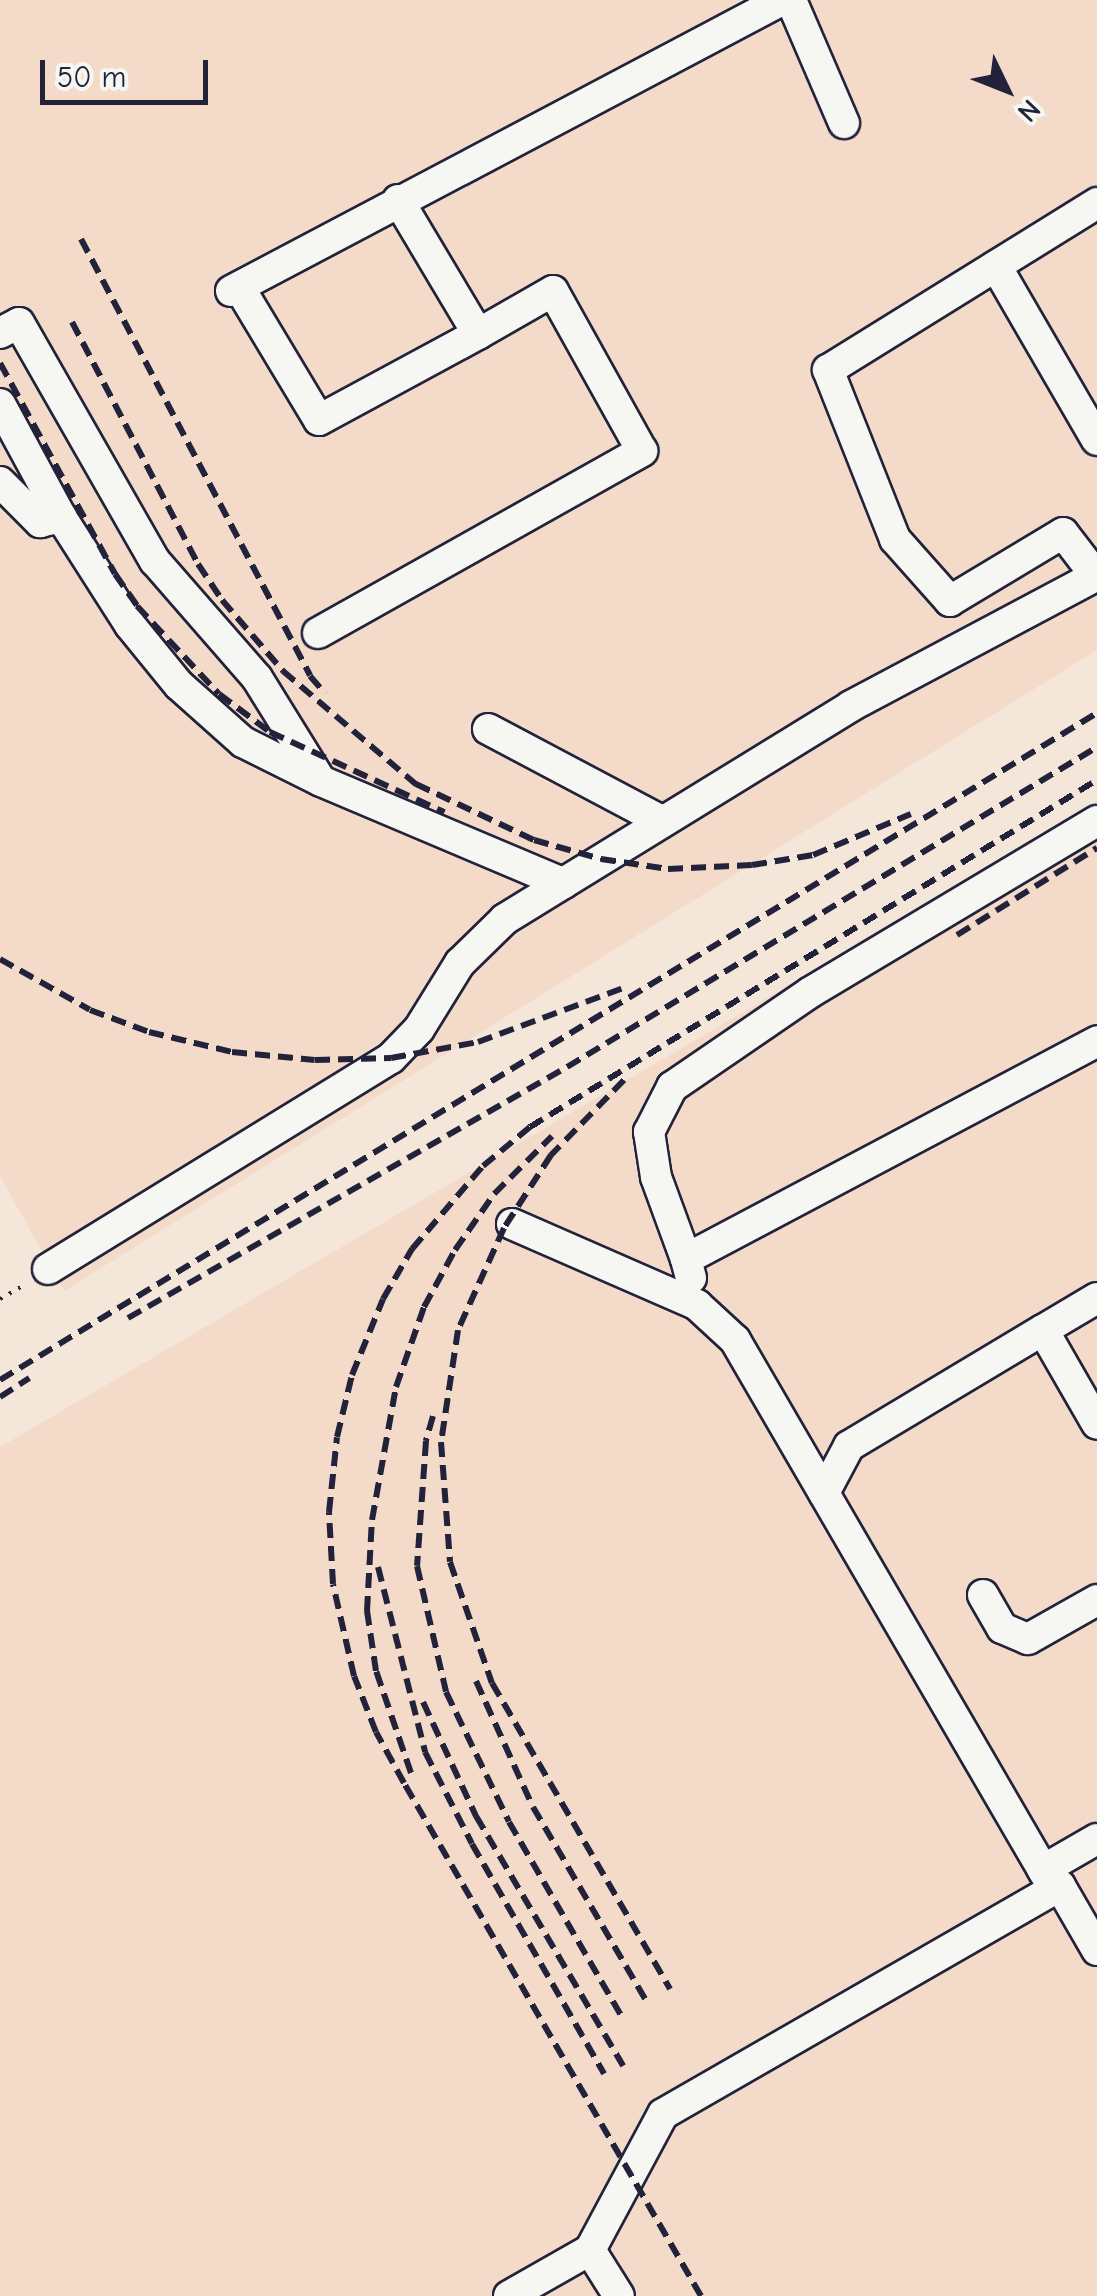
<!DOCTYPE html>
<html>
<head>
<meta charset="utf-8">
<style>
	body { margin:0 }
	#map { position:relative; width:1097px; height:2296px; overflow:hidden; background:#f5e6da; font-family:"Comic Neue",sans-serif }
	div>[style] { position:absolute }
	.built>* { inset:0; background:#f4dbc9 }
	.path>* { height:4px; margin-top:-2px; transform-origin:0; background:repeating-linear-gradient(90deg,#22223b 0 2.5px,transparent 0 10.5px) }
	.roads { filter:drop-shadow(2px 0 #22223b) drop-shadow(-2px 0 #22223b) drop-shadow(0 2px #22223b) drop-shadow(0 -2px #22223b) }
	.minor>* { height:30px; margin:-15px; padding:0 15px; transform-origin:15px; border-radius:15px; background:#f6f6f2 }
	.rail>* { height:6px; margin-top:-3px; transform-origin:0; background:repeating-linear-gradient(90deg,#22223b 0 15px,transparent 0 23px) }
	span { translate:-50% -50%; white-space:nowrap; text-align:center; line-height:1.15; -webkit-text-stroke:10px #f6f6f2; paint-order:stroke }
	.north { position:absolute; left:957px; top:40px; width:100px; height:100px; -webkit-text-stroke:8px #f6f6f2; paint-order:stroke; rotate:133deg; font-size:28px; font-weight:700; line-height:40px; text-align:center; color:#22223b }
	.north::after { content:''; display:block; margin:auto; width:35px; height:45px; background:#22223b; clip-path:polygon(50% 0,100% 100%,50% 72%,0 100%) }
	.scale { position:absolute; left:40px; top:60px; width:168px; height:45px; box-sizing:border-box; border:5px solid #22223b; border-top:0; padding-left:12px; font-size:30px; line-height:35px; white-space:nowrap; color:#22223b; -webkit-text-stroke:8px #f6f6f2; paint-order:stroke }
</style>
</head>
<body>
<div id="map">
	<div class="built">
		<div style="clip-path:polygon(0 0,1097px 0,1097px 650px,64px 1291px,0 1176px)"></div>
		<div style="clip-path:polygon(1097px 805px,1097px 2296px,0 2296px,0 1447px)"></div>
	</div>
	<div class="path">
		<div style="left:0;top:1299px;width:30px;rotate:-30deg"></div>
	</div>
	<div class="roads">
		<div class="minor">
			<div style="left:791px;top:0;width:134px;rotate:66.7deg"></div>
			<div style="left:996px;top:266px;width:201px;rotate:59.9deg"></div>
			<div style="left:239px;top:287px;width:155px;rotate:59deg"></div>
			<div style="left:319px;top:420px;width:181px;rotate:-28.4deg"></div>
			<div style="left:478px;top:334px;width:156px;rotate:-120.8deg"></div>
			<div style="left:231px;top:291px;width:623px;rotate:-27.84deg"></div>
			<div style="left:0;top:333px;width:21px;rotate:-28deg"></div>
			<div style="left:19px;top:323px;width:274px;rotate:60.3deg"></div>
			<div style="left:155px;top:561px;width:155px;rotate:48.9deg"></div>
			<div style="left:257px;top:678px;width:118px;rotate:58.2deg"></div>
			<div style="left:0;top:404px;width:128px;rotate:61.6deg"></div>
			<div style="left:61px;top:517px;width:128px;rotate:57.4deg"></div>
			<div style="left:130px;top:625px;width:77px;rotate:50.8deg"></div>
			<div style="left:179px;top:685px;width:86px;rotate:41.7deg"></div>
			<div style="left:243px;top:742px;width:87px;rotate:26.6deg"></div>
			<div style="left:321px;top:781px;width:263px;rotate:22.9deg"></div>
			<div style="left:0;top:482px;width:57px;rotate:45deg"></div>
			<div style="left:40px;top:522px;width:22px;rotate:-13deg"></div>
			<div style="left:1096px;top:576px;width:54px;rotate:-127.5deg"></div>
			<div style="left:1063px;top:533px;width:132px;rotate:149deg"></div>
			<div style="left:950px;top:601px;width:83px;rotate:-131.6deg"></div>
			<div style="left:895px;top:539px;width:182px;rotate:-111.6deg"></div>
			<div style="left:828px;top:370px;width:317px;rotate:-31.8deg"></div>
			<div style="left:318px;top:633px;width:372px;rotate:-29.3deg"></div>
			<div style="left:642px;top:451px;width:183px;rotate:-119.1deg"></div>
			<div style="left:553px;top:291px;width:86px;rotate:150.2deg"></div>
			<div style="left:488px;top:729px;width:197px;rotate:27.9deg"></div>
			<div style="left:512px;top:1224px;width:202px;rotate:23.6deg"></div>
			<div style="left:697px;top:1305px;width:52px;rotate:42.6deg"></div>
			<div style="left:735px;top:1340px;width:635px;rotate:59.84deg"></div>
			<div style="left:686px;top:1259px;width:87px;rotate:-110.1deg"></div>
			<div style="left:656px;top:1177px;width:46px;rotate:-98.8deg"></div>
			<div style="left:649px;top:1132px;width:51px;rotate:-62.9deg"></div>
			<div style="left:672px;top:1087px;width:168px;rotate:-34.4deg"></div>
			<div style="left:811px;top:992px;width:333px;rotate:-30.9deg"></div>
			<div style="left:48px;top:1269px;width:403px;rotate:-31.6deg"></div>
			<div style="left:391px;top:1058px;width:40px;rotate:-46deg"></div>
			<div style="left:419px;top:1029px;width:78px;rotate:-58.2deg"></div>
			<div style="left:460px;top:963px;width:63px;rotate:-44.4deg"></div>
			<div style="left:505px;top:919px;width:406px;rotate:-31.6deg"></div>
			<div style="left:851px;top:706px;width:279px;rotate:-28deg"></div>
			<div style="left:691px;top:1278px;width:20px;rotate:-105deg"></div>
			<div style="left:686px;top:1259px;width:465px;rotate:-27.9deg"></div>
			<div style="left:1097px;top:1298px;width:63px;rotate:149.3deg"></div>
			<div style="left:1043px;top:1330px;width:108px;rotate:60.1deg"></div>
			<div style="left:824px;top:1493px;width:53px;rotate:-62deg"></div>
			<div style="left:849px;top:1446px;width:226px;rotate:-30.9deg"></div>
			<div style="left:983px;top:1595px;width:38px;rotate:60deg"></div>
			<div style="left:1002px;top:1628px;width:28px;rotate:23deg"></div>
			<div style="left:1028px;top:1639px;width:79px;rotate:-29.5deg"></div>
			<div style="left:1043px;top:1870px;width:62px;rotate:-29.9deg"></div>
			<div style="left:590px;top:2250px;width:154px;rotate:-61.8deg"></div>
			<div style="left:663px;top:2114px;width:458px;rotate:-29.9deg"></div>
			<div style="left:1060px;top:1886px;width:74px;rotate:60deg"></div>
			<div style="left:509px;top:2296px;width:93px;rotate:-29.6deg"></div>
			<div style="left:590px;top:2250px;width:54px;rotate:57.8deg"></div>
		</div>
	</div>
	<div class="rail">
		<div style="left:81px;top:239px;width:493px;rotate:62.3deg"></div>
		<div style="left:310px;top:676px;width:23px;rotate:49deg"></div>
		<div style="left:72px;top:322px;width:273px;rotate:62.5deg"></div>
		<div style="left:198px;top:564px;width:43px;rotate:56.3deg"></div>
		<div style="left:222px;top:600px;width:94px;rotate:49.3deg"></div>
		<div style="left:283px;top:671px;width:175px;rotate:40.4deg"></div>
		<div style="left:416px;top:784px;width:131px;rotate:25.4deg"></div>
		<div style="left:534px;top:840px;width:70px;rotate:15.8deg"></div>
		<div style="left:601px;top:859px;width:68px;rotate:8.5deg"></div>
		<div style="left:668px;top:869px;width:84px;rotate:-2.7deg"></div>
		<div style="left:752px;top:865px;width:62px;rotate:-9.3deg"></div>
		<div style="left:813px;top:855px;width:106px;rotate:-22.7deg"></div>
		<div style="left:0;top:363px;width:240px;rotate:61.4deg"></div>
		<div style="left:115px;top:574px;width:39px;rotate:55deg"></div>
		<div style="left:137px;top:606px;width:120px;rotate:47deg"></div>
		<div style="left:219px;top:694px;width:64px;rotate:36.7deg"></div>
		<div style="left:270px;top:732px;width:192px;rotate:24.7deg"></div>
		<div style="left:957px;top:935px;width:165px;rotate:-31.9deg"></div>
		<div style="left:0;top:959px;width:103px;rotate:29.5deg"></div>
		<div style="left:90px;top:1010px;width:63px;rotate:20.4deg"></div>
		<div style="left:149px;top:1032px;width:85px;rotate:13.5deg"></div>
		<div style="left:232px;top:1052px;width:83px;rotate:5.5deg"></div>
		<div style="left:315px;top:1060px;width:76px;rotate:-1.5deg"></div>
		<div style="left:391px;top:1058px;width:88px;rotate:-10.4deg"></div>
		<div style="left:478px;top:1042px;width:155px;rotate:-20.4deg"></div>
		<div style="left:624px;top:1080px;width:105px;rotate:134.2deg"></div>
		<div style="left:551px;top:1155px;width:87px;rotate:122.8deg"></div>
		<div style="left:504px;top:1228px;width:112px;rotate:114.3deg"></div>
		<div style="left:458px;top:1330px;width:113px;rotate:98.6deg"></div>
		<div style="left:441px;top:1442px;width:120px;rotate:85.7deg"></div>
		<div style="left:450px;top:1562px;width:128px;rotate:70.9deg"></div>
		<div style="left:492px;top:1683px;width:354px;rotate:59.8deg"></div>
		<div style="left:128px;top:1318px;width:506px;rotate:-29.76deg"></div>
		<div style="left:567px;top:1067px;width:619px;rotate:-31.12deg"></div>
		<div style="left:0;top:1380px;width:1284px;rotate:-31.3deg"></div>
		<div style="left:0;top:1397px;width:35px;rotate:-33deg"></div>
		<div style="left:433px;top:1416px;width:26px;rotate:106deg"></div>
		<div style="left:426px;top:1441px;width:125px;rotate:94.1deg"></div>
		<div style="left:417px;top:1566px;width:129px;rotate:77deg"></div>
		<div style="left:446px;top:1692px;width:144px;rotate:64.1deg"></div>
		<div style="left:509px;top:1822px;width:223px;rotate:59.9deg"></div>
		<div style="left:378px;top:1567px;width:191px;rotate:75.7deg"></div>
		<div style="left:425px;top:1752px;width:103px;rotate:62.9deg"></div>
		<div style="left:472px;top:1844px;width:265px;rotate:60.1deg"></div>
		<div style="left:476px;top:1681px;width:138px;rotate:65.7deg"></div>
		<div style="left:533px;top:1807px;width:224px;rotate:59.7deg"></div>
		<div style="left:423px;top:1702px;width:126px;rotate:65.1deg"></div>
		<div style="left:476px;top:1816px;width:290px;rotate:59.5deg"></div>
		<div style="left:411px;top:1773px;width:108px;rotate:-108.9deg"></div>
		<div style="left:376px;top:1671px;width:61px;rotate:-98.5deg"></div>
		<div style="left:367px;top:1611px;width:91px;rotate:-86.9deg"></div>
		<div style="left:372px;top:1520px;width:135px;rotate:-79.8deg"></div>
		<div style="left:396px;top:1387px;width:85px;rotate:-70.7deg"></div>
		<div style="left:424px;top:1307px;width:65px;rotate:-61.5deg"></div>
		<div style="left:455px;top:1250px;width:68px;rotate:-55.1deg"></div>
		<div style="left:494px;top:1194px;width:82px;rotate:-45deg"></div>
		<div style="left:701px;top:2296px;width:593px;rotate:-120.07deg"></div>
		<div style="left:404px;top:1783px;width:58px;rotate:-118.8deg"></div>
		<div style="left:376px;top:1732px;width:60px;rotate:-111.4deg"></div>
		<div style="left:354px;top:1676px;width:94px;rotate:-102.9deg"></div>
		<div style="left:333px;top:1584px;width:72px;rotate:-93.2deg"></div>
		<div style="left:329px;top:1512px;width:75px;rotate:-83.9deg"></div>
		<div style="left:337px;top:1437px;width:64px;rotate:-76.4deg"></div>
		<div style="left:352px;top:1375px;width:82px;rotate:-67.8deg"></div>
		<div style="left:383px;top:1299px;width:58px;rotate:-59.9deg"></div>
		<div style="left:412px;top:1249px;width:109px;rotate:-49.5deg"></div>
		<div style="left:483px;top:1166px;width:61px;rotate:-39.7deg"></div>
		<div style="left:530px;top:1127px;width:665px;rotate:-31.47deg"></div>
	</div>
	<div class="north">N</div>
	<div class="scale">50 m</div>
</div>
</body>
</html>
